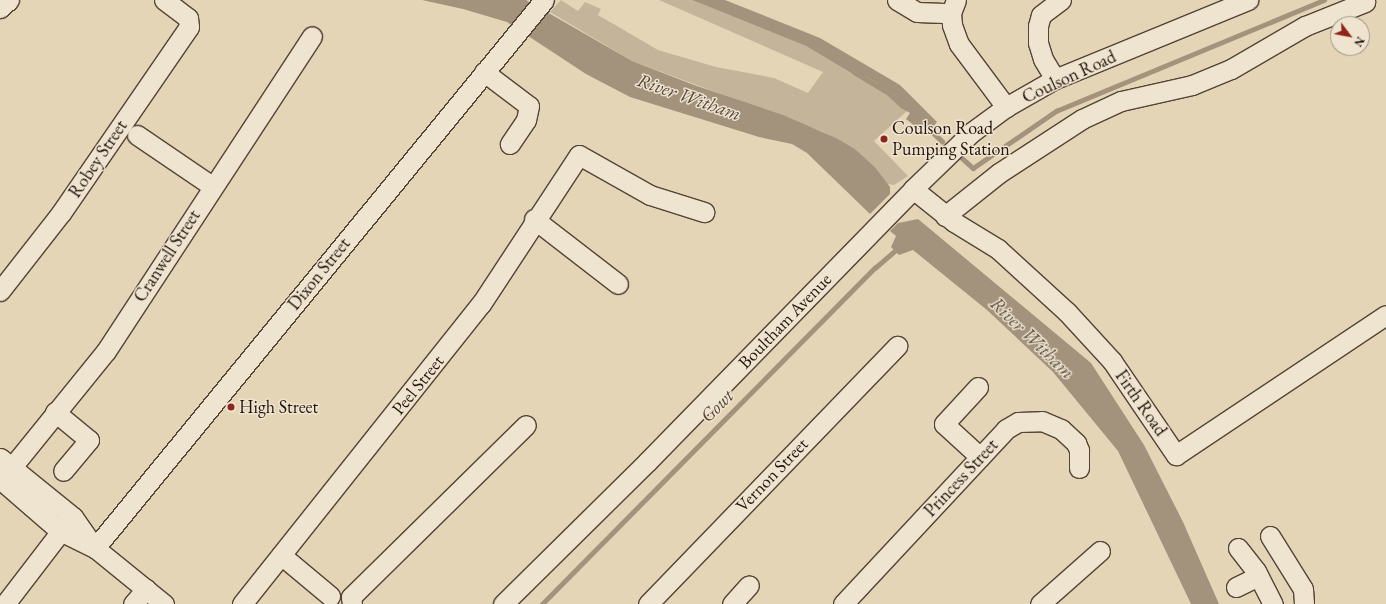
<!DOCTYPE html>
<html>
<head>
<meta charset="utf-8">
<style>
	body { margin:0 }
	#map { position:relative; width:1386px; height:604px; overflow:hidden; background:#e5d5b7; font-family:"EB Garamond",serif }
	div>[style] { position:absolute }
	.green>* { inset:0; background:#c4b49a }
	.water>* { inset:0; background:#a3937d }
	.stream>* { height:4.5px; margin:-2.25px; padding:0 2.25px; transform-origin:2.25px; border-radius:2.25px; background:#a3937d }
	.roads { filter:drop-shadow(1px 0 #544436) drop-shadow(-1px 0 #544436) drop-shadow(0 1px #544436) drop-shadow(0 -1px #544436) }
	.minor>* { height:19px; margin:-9.5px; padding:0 9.5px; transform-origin:9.5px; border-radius:9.5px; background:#eee4d0 }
	.dots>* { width:11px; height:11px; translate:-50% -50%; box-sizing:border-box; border:2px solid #eee4d0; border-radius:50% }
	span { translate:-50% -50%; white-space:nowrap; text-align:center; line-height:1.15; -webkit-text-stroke:3px #eee4d0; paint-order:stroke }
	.street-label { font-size:18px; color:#23130b }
	.poi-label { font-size:18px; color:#23130b }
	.left { translate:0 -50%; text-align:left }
	.water-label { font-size:19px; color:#564639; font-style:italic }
	.north { position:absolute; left:1330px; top:16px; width:40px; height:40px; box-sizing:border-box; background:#eee4d0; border:1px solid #9d9081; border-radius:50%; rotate:122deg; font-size:11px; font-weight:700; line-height:16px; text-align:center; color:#23130b }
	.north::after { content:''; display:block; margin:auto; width:14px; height:18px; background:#8f2418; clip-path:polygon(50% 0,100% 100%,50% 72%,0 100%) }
</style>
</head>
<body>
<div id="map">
	<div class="green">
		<div style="clip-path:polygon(561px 0,578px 11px,585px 2px,601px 9px,598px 15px,658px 50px,716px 67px,774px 78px,808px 93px,823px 72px,659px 0,692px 0,806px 46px,853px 74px,867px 77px,896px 96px,901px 107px,907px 111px,874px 141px,908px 176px,894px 185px,887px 184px,875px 167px,855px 149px,823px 132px,632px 61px,550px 12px)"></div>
	</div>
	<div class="water">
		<div style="clip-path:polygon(422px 0,526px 0,632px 61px,694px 85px,783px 115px,836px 138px,855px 149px,875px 167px,890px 187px,890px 194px,870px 214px,807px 153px,792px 144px,759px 137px,630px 97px,586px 74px,507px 22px,463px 9px)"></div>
		<div style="clip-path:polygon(692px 0,725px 0,820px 38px,900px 85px,937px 122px,930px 131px,923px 126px,920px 130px,906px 119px,910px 113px,901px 108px,896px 96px,867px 77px,853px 74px,806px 46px)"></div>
		<div style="clip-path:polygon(918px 219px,1091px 363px,1144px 445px,1183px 522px,1219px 604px,1191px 604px,1118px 451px,1053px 372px,987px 310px,913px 250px,899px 255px,891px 247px,896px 236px,890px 231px,898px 223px)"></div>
	</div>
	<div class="stream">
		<div style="left:854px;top:72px;width:41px;rotate:31deg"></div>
		<div style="left:889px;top:93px;width:18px;rotate:43deg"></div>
		<div style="left:927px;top:127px;width:21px;rotate:43deg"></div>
		<div style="left:962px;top:158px;width:15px;rotate:42deg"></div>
		<div style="left:973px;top:168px;width:101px;rotate:-34.5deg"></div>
		<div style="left:1056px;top:111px;width:290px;rotate:-22.5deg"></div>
		<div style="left:542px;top:604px;width:473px;rotate:-45.3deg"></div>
		<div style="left:875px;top:268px;width:32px;rotate:-41deg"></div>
	</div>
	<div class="roads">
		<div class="minor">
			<div style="left:897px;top:0;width:23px;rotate:31deg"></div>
			<div style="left:917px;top:12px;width:34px;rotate:2deg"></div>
			<div style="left:956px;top:0;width:14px;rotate:111deg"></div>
			<div style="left:951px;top:13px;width:12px;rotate:85deg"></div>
			<div style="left:952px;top:25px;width:20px;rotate:70deg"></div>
			<div style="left:959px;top:44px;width:79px;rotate:53.3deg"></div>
			<div style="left:0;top:8px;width:12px;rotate:-42deg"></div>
			<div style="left:484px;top:72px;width:56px;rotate:37.1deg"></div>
			<div style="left:529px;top:106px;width:14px;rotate:102deg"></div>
			<div style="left:526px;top:120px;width:29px;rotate:124deg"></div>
			<div style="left:1055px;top:79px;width:23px;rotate:-121deg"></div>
			<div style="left:1043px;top:59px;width:17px;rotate:-107deg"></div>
			<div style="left:1038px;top:43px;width:17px;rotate:-90deg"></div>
			<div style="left:1038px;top:26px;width:11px;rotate:-75deg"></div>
			<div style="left:1041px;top:15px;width:25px;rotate:-37deg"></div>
			<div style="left:137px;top:135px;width:91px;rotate:34.2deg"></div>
			<div style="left:913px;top:189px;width:53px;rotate:38.8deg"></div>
			<div style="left:954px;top:222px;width:52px;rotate:31.5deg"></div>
			<div style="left:998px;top:249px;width:93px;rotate:42.4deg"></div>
			<div style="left:1067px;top:312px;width:67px;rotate:47.4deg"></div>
			<div style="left:1112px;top:361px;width:114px;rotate:55.8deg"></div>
			<div style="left:1176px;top:455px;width:252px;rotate:-33.7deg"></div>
			<div style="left:945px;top:216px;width:69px;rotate:-38.5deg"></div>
			<div style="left:999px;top:173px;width:99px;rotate:-33deg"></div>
			<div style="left:1082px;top:119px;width:43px;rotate:-24.8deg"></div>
			<div style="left:1121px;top:101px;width:73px;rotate:-12.7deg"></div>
			<div style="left:1192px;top:85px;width:42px;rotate:-22.3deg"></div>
			<div style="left:1231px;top:69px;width:86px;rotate:-30.2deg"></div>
			<div style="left:1305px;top:26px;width:65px;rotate:-21.8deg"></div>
			<div style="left:534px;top:219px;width:106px;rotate:37.7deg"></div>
			<div style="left:0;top:291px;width:99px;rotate:-52deg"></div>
			<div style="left:61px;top:213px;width:226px;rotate:-55.5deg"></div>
			<div style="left:189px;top:27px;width:9px;rotate:-96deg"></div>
			<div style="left:188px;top:18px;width:30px;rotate:-143deg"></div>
			<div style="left:978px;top:387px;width:50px;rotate:132.6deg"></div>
			<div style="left:944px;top:424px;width:49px;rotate:42.5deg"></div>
			<div style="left:55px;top:412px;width:44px;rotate:39.5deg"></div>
			<div style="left:89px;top:440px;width:40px;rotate:130deg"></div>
			<div style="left:0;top:458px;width:94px;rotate:38.9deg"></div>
			<div style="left:73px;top:517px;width:35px;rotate:55deg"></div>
			<div style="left:12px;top:467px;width:149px;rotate:-51deg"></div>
			<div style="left:106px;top:351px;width:376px;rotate:-56.8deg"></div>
			<div style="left:0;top:479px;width:79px;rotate:40.9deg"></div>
			<div style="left:60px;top:531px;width:39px;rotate:26deg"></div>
			<div style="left:95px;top:548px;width:89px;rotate:39.1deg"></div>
			<div style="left:1270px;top:536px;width:62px;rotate:58.1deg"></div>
			<div style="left:1303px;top:589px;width:15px;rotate:86deg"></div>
			<div style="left:95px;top:548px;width:708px;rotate:-50.67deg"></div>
			<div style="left:1238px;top:548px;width:29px;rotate:52deg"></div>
			<div style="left:1256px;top:571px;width:37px;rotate:63deg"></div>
			<div style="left:281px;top:555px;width:64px;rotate:39.9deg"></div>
			<div style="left:1236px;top:587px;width:25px;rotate:-26deg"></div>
			<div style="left:5px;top:604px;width:103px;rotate:-52.5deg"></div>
			<div style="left:133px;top:604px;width:20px;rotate:-49deg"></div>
			<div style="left:242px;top:604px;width:384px;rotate:-51.5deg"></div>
			<div style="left:481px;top:304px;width:178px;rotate:-56.7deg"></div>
			<div style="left:579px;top:155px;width:81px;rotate:29.4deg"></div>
			<div style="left:650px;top:195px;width:57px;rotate:17.5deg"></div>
			<div style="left:352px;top:604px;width:7px;rotate:-98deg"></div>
			<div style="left:351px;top:597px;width:245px;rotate:-44.5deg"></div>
			<div style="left:503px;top:604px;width:202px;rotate:-44.6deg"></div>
			<div style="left:647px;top:462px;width:381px;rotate:-45.7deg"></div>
			<div style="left:913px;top:189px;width:82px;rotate:-44deg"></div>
			<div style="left:972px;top:132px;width:42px;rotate:-36.3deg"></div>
			<div style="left:1006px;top:107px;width:56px;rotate:-29.7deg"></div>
			<div style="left:1055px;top:79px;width:209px;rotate:-22.3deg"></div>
			<div style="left:648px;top:604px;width:359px;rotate:-46deg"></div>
			<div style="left:732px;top:604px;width:25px;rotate:-48deg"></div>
			<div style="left:843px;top:604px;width:239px;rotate:-47deg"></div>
			<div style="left:1006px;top:429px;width:14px;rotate:-30deg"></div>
			<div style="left:1018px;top:422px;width:24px;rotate:-2deg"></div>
			<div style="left:1042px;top:421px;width:21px;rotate:23deg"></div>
			<div style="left:1061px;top:429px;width:21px;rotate:43deg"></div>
			<div style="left:1076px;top:443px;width:8px;rotate:67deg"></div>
			<div style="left:1079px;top:450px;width:18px;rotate:90deg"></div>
			<div style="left:1040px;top:604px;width:80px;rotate:-41.5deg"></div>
		</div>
	</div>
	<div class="dots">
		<div style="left:884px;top:139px;background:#8f2418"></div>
		<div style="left:231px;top:407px;background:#8f2418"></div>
	</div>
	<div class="street-label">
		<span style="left:1069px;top:77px;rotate:-25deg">Coulson Road</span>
		<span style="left:98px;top:159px;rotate:-56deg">Robey Street</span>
		<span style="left:167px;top:256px;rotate:-57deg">Cranwell Street</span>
		<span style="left:319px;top:274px;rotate:-51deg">Dixon Street</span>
		<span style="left:785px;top:321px;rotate:-46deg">Boultham Avenue</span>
		<span style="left:418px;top:385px;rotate:-51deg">Peel Street</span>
		<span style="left:1141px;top:403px;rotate:55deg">Firth Road</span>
		<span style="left:772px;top:475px;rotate:-46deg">Vernon Street</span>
		<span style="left:961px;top:478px;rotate:-47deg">Princess Street</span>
	</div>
	<div class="poi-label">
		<span class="left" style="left:892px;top:139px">Coulson Road<br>Pumping Station</span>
		<span class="left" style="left:239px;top:407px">High Street</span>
	</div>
	<div class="water-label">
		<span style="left:689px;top:97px;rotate:19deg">River Witham</span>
		<span style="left:1032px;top:338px;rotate:44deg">River Witham</span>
		<span style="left:717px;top:406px;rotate:-45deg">Gowt</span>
	</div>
	<div class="north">N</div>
</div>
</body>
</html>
